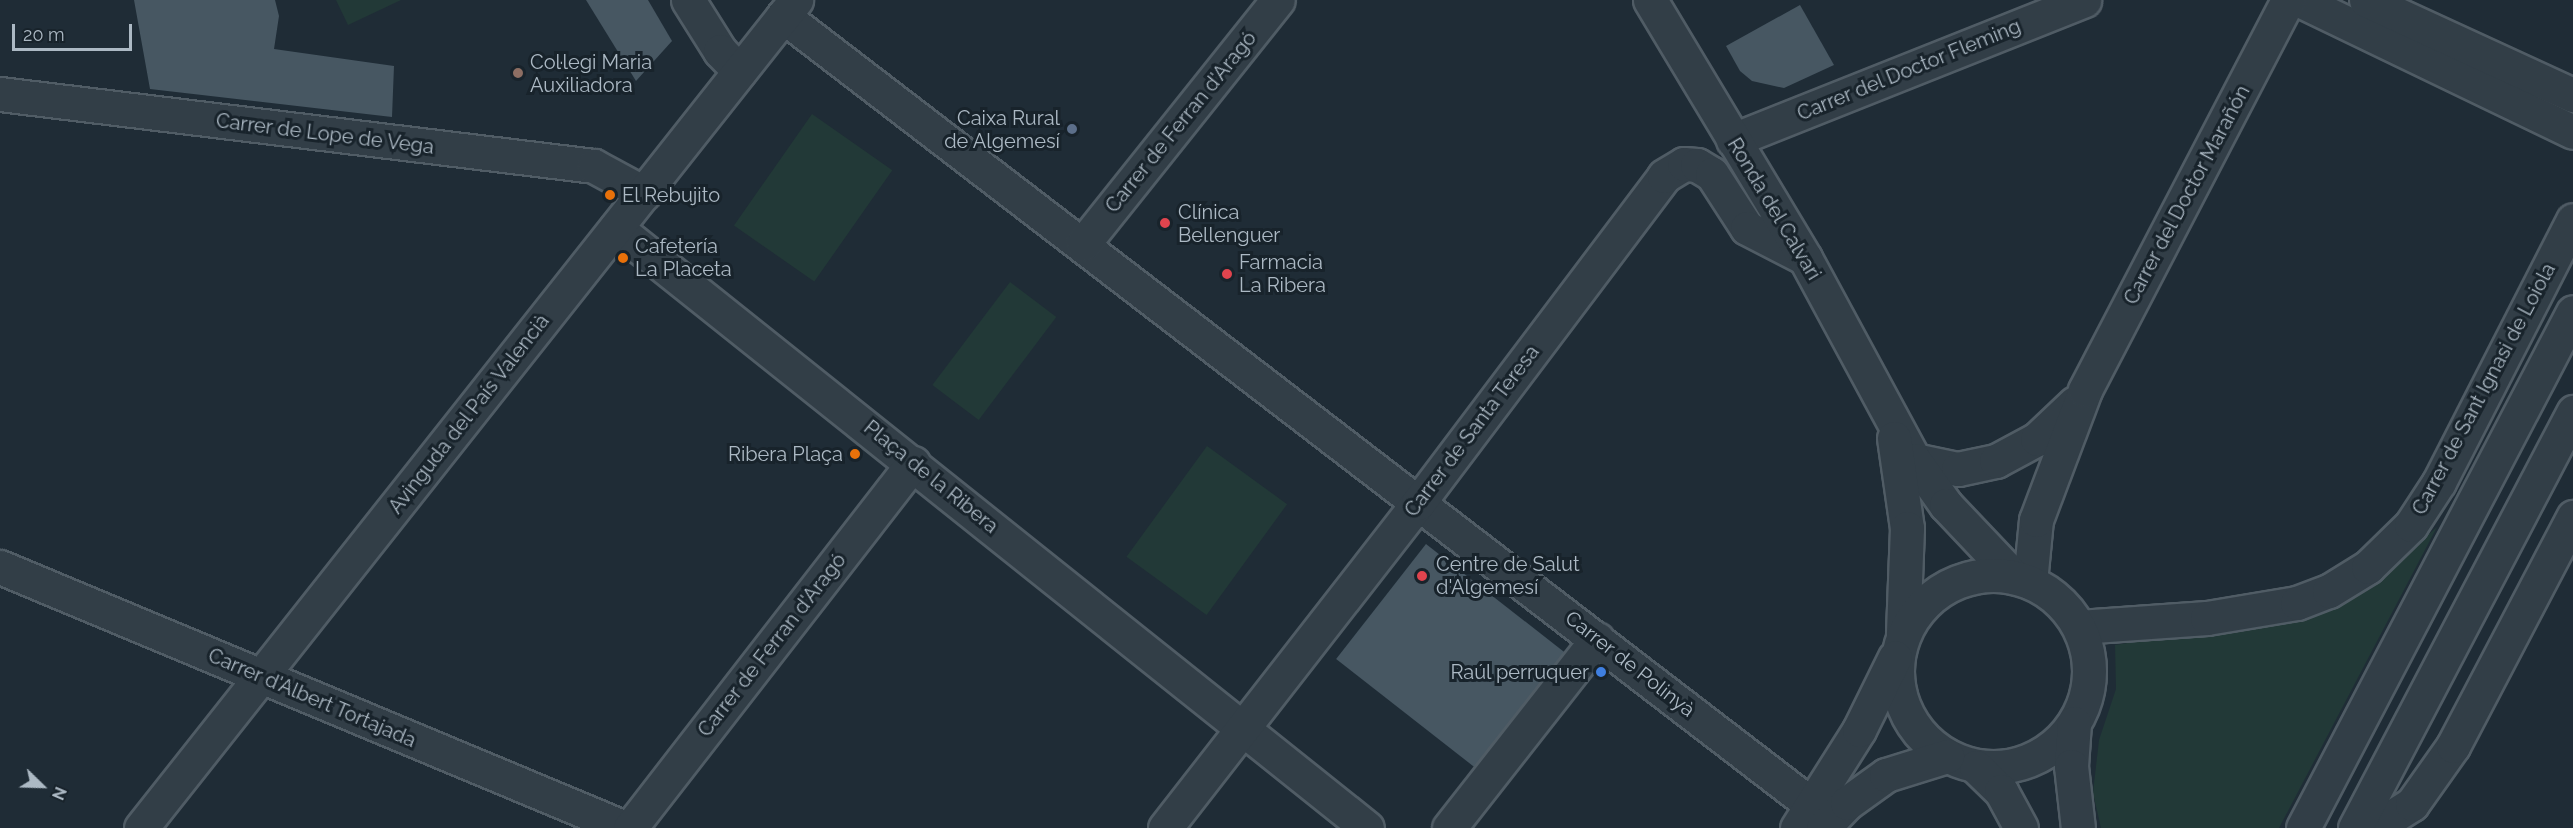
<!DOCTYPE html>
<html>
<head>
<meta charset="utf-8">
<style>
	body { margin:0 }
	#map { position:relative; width:2573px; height:828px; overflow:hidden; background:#1f2c36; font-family:Raleway,sans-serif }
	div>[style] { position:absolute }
	.green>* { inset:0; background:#223937; transform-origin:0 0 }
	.building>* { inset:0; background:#475762; transform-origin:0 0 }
	.roads { filter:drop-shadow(2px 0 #505c65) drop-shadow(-2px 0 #505c65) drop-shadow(0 2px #505c65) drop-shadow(0 -2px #505c65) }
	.minor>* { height:33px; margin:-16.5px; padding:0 16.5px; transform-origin:16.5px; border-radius:16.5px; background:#323e47 }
	.tertiary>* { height:33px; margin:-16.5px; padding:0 16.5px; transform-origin:16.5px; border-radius:16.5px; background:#323e47 }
	.tertiary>.ring { margin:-16.5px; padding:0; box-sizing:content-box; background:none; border:33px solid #323e47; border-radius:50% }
	.dots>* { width:16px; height:16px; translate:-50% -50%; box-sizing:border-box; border:3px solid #18232b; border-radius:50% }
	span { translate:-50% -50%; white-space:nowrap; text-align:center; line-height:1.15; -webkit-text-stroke:6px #18232b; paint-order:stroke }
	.poi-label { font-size:20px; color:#acb9c4 }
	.left { translate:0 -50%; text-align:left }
	.right { translate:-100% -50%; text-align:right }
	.street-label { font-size:20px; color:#acb9c4 }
	.north { position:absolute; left:12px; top:756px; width:60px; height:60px; -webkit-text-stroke:4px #18232b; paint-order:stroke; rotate:113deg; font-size:16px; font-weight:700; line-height:24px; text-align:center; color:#acb9c4 }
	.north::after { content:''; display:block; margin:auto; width:21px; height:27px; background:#acb9c4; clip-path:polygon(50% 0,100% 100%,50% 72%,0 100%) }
	.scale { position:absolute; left:12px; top:24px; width:120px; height:27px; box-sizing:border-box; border:3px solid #acb9c4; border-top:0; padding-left:8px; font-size:18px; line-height:21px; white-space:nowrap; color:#acb9c4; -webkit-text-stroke:4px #18232b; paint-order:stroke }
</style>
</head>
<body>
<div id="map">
	<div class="green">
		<div style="clip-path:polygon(336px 0,401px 0,348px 25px)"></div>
		<div style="left:812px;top:114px;width:98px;height:136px;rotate:35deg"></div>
		<div style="left:1010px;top:282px;width:58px;height:129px;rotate:37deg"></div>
		<div style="left:1207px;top:446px;width:99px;height:137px;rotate:36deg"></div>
		<div style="clip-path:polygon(2437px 527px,2279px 828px,2101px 828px,2093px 793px,2099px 740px,2116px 689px,2115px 645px,2159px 638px,2372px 583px)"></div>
	</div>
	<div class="building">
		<div style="clip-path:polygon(134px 0,275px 0,279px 16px,274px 49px,394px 66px,392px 117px,150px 89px)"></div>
		<div style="clip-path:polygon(586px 0,648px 0,672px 41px,636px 81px)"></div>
		<div style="clip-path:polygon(1800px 5px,1834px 65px,1784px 88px,1752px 81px,1740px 71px,1726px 46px)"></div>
		<div style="left:1426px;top:544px;width:181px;height:146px;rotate:38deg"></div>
	</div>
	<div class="roads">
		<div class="minor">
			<div style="left:688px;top:0;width:60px;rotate:57.9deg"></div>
			<div style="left:720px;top:51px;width:28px;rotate:46deg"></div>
			<div style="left:2299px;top:0;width:304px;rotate:25.7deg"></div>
			<div style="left:2366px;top:0;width:228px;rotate:24.7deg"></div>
			<div style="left:783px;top:16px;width:1298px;rotate:37.49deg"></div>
			<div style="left:0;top:94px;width:598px;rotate:6.91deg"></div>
			<div style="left:594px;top:166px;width:57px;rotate:28.4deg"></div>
			<div style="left:1733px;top:140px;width:378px;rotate:-21.7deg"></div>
			<div style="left:616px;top:228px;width:961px;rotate:38.62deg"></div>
			<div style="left:1083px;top:244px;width:312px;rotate:-51.4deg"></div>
			<div style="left:1914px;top:460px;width:45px;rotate:11.6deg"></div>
			<div style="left:1958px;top:469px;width:39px;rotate:-12deg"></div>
			<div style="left:1996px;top:461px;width:47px;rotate:-28.2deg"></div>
			<div style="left:2037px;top:439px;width:52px;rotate:-43.5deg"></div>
			<div style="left:0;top:567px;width:677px;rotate:22.67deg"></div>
			<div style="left:2030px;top:582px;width:62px;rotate:-84.5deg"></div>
			<div style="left:2036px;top:520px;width:139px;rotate:-69.3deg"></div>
			<div style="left:2085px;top:390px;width:440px;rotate:-62.5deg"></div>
			<div style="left:2079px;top:627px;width:128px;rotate:-4deg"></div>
			<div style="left:2207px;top:618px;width:91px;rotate:-9.5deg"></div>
			<div style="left:2297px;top:603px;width:34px;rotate:-21deg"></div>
			<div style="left:2329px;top:591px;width:46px;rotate:-31.6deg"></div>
			<div style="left:2368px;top:567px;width:60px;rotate:-44.3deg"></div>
			<div style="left:2411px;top:525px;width:51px;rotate:-56.9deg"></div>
			<div style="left:2439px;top:482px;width:294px;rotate:-62.9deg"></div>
			<div style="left:630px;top:828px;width:462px;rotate:-52.2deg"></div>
			<div style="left:1165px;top:828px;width:412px;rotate:-52.1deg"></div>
			<div style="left:1418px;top:503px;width:409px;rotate:-53deg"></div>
			<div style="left:1664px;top:176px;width:23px;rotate:-31deg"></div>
			<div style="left:1684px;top:164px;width:13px;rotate:4deg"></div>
			<div style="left:1697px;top:165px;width:17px;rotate:31deg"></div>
			<div style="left:1712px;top:174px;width:64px;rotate:57.1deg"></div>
			<div style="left:1747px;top:228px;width:65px;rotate:27.3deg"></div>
			<div style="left:1449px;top:828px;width:240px;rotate:-51.9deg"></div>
			<div style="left:2374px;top:828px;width:45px;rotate:-32.3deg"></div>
			<div style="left:2412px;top:804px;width:71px;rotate:-54.7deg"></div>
			<div style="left:2453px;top:746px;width:259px;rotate:-62.3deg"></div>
		</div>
		<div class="tertiary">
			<div style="left:1650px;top:0;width:301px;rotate:59deg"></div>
			<div style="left:1805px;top:258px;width:230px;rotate:61.6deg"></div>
			<div style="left:1914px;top:460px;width:55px;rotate:54.6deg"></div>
			<div style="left:1946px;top:505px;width:99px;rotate:46.6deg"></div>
			<div style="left:1894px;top:438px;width:91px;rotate:81.8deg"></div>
			<div style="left:1907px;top:528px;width:106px;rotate:92.2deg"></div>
			<div class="ring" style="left:1897px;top:575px;width:159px;height:159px"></div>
			<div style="left:2074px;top:723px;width:43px;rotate:94deg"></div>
			<div style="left:2071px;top:766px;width:62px;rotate:83.6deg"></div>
			<div style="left:1976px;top:767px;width:35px;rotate:44deg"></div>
			<div style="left:2001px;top:791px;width:42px;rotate:61.6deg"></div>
			<div style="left:141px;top:828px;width:1056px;rotate:-51.65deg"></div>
			<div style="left:1797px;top:828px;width:116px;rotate:-57.7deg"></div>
			<div style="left:1859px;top:730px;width:81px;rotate:-63.7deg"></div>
			<div style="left:1823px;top:828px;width:35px;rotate:-46deg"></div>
			<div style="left:1847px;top:803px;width:48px;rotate:-35.7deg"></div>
			<div style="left:1886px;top:775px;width:64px;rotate:-17.3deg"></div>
			<div style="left:2303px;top:828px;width:582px;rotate:-62.38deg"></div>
			<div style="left:2355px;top:828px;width:470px;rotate:-62.3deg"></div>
		</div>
	</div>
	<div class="dots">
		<div style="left:518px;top:73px;background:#8d6e63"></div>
		<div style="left:1072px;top:129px;background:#5c6f8a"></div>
		<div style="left:610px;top:195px;background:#e8710a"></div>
		<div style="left:1165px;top:223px;background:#e0444e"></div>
		<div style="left:623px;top:258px;background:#e8710a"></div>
		<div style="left:1227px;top:274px;background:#e0444e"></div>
		<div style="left:855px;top:454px;background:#e8710a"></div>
		<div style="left:1422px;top:576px;background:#e0444e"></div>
		<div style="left:1601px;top:672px;background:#3f7fe0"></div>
	</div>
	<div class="poi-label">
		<span class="left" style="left:530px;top:74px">Col·legi Maria<br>Auxiliadora</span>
		<span class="right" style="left:1060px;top:130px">Caixa Rural<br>de Algemesí</span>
		<span class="left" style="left:622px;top:195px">El Rebujito</span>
		<span class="left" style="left:1178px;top:224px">Clínica<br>Bellenguer</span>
		<span class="left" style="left:635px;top:258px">Cafetería<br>La Placeta</span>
		<span class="left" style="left:1239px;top:274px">Farmacia<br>La Ribera</span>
		<span class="right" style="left:843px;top:454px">Ribera Plaça</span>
		<span class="left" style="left:1436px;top:576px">Centre de Salut<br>d'Algemesí</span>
		<span class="right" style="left:1589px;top:672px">Raúl perruquer</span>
	</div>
	<div class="street-label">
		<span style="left:1909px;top:70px;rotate:-22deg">Carrer del Doctor Fleming</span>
		<span style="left:1181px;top:122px;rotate:-51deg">Carrer de Ferran d'Aragó</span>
		<span style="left:325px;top:134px;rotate:7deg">Carrer de Lope de Vega</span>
		<span style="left:2187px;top:195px;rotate:-62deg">Carrer del Doctor Marañón</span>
		<span style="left:1774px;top:209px;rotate:59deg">Ronda del Calvari</span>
		<span style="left:2484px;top:389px;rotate:-62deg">Carrer de Sant Ignasi de Loiola</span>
		<span style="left:469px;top:414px;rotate:-52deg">Avinguda del País Valencià</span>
		<span style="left:1472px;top:431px;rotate:-53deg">Carrer de Santa Teresa</span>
		<span style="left:931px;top:477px;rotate:39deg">Plaça de la Ribera</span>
		<span style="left:772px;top:645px;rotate:-52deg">Carrer de Ferran d'Aragó</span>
		<span style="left:1630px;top:664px;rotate:38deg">Carrer de Polinyà</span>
		<span style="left:312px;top:698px;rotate:23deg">Carrer d'Albert Tortajada</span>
	</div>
	<div class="north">N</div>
	<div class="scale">20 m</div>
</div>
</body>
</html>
